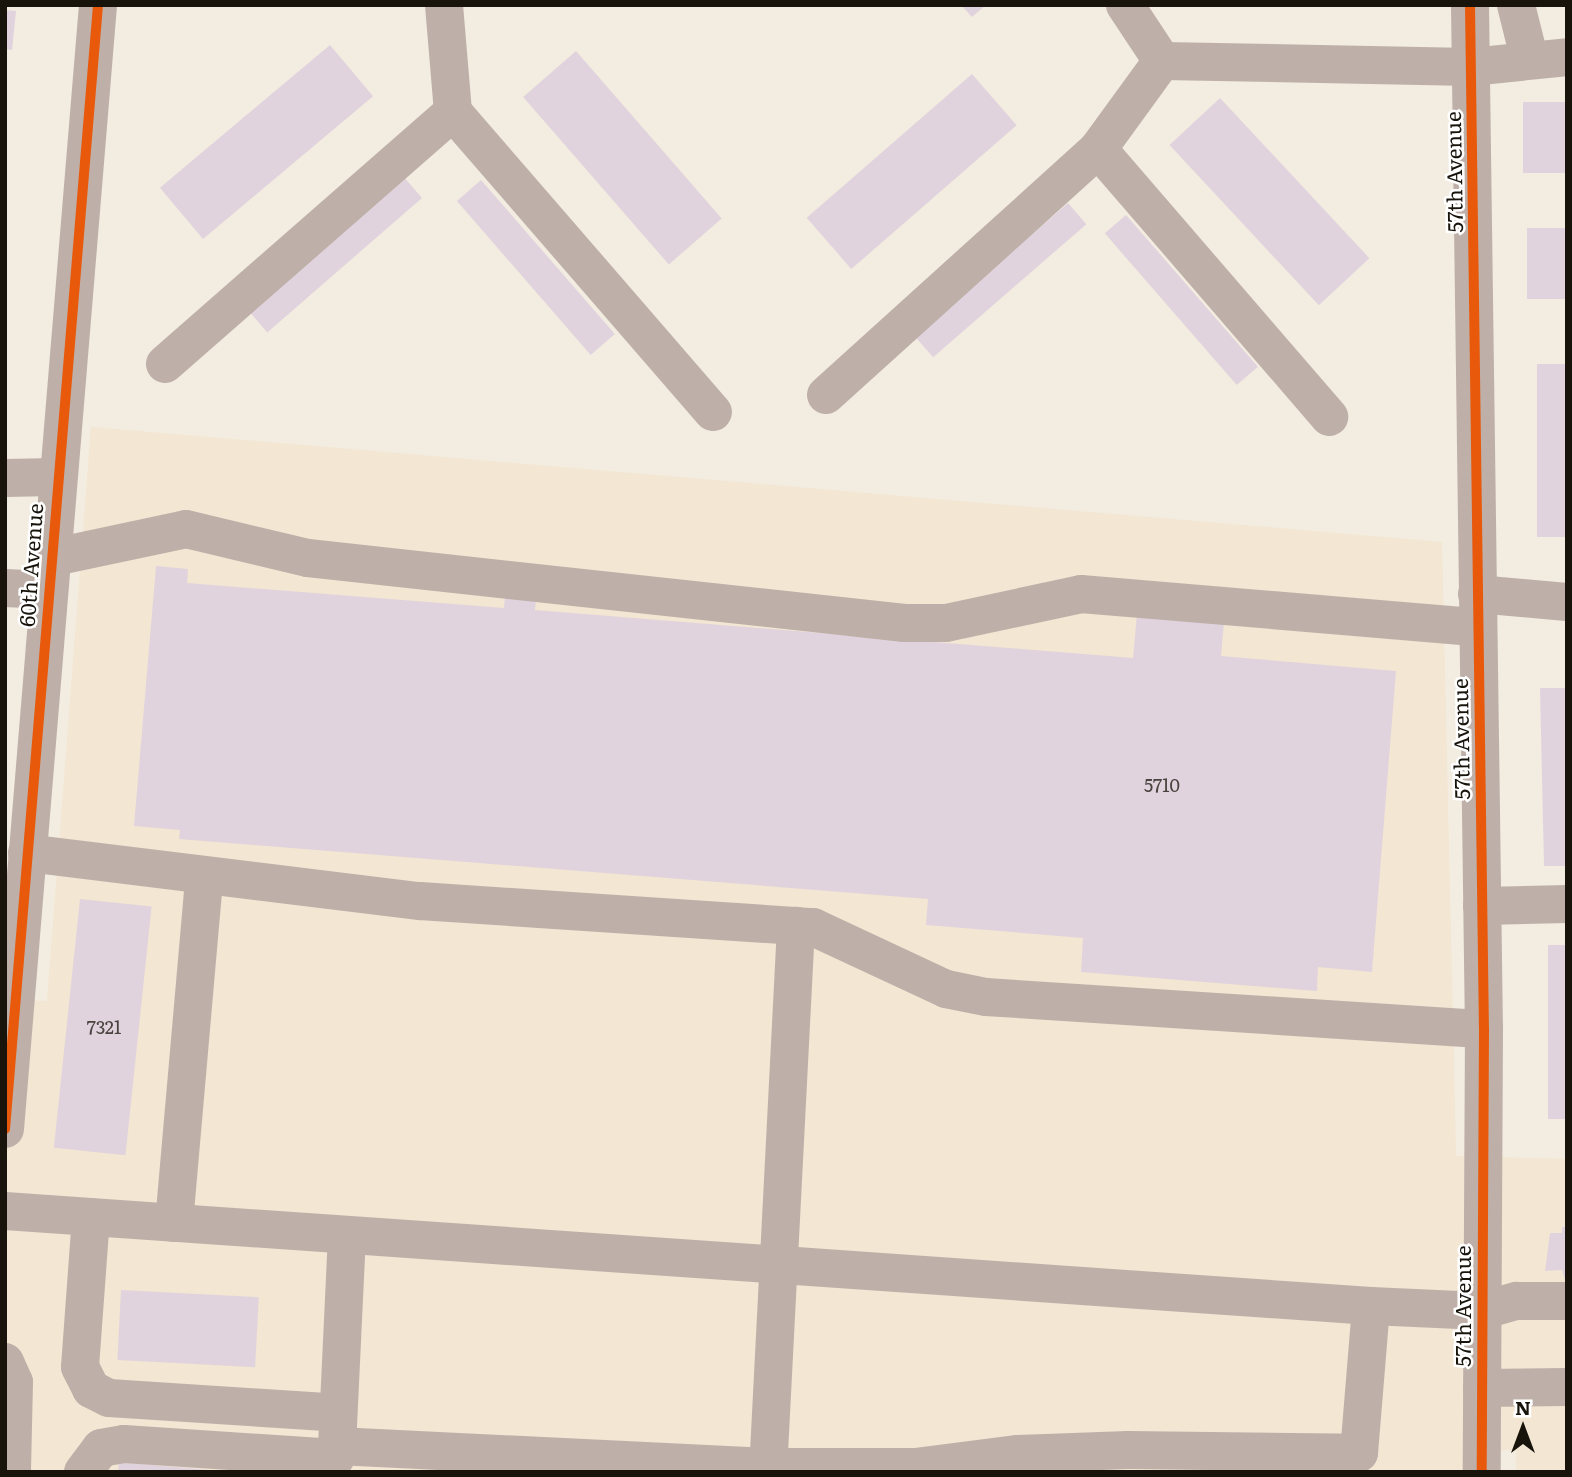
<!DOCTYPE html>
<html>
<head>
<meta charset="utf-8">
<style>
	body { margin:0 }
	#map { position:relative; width:1572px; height:1477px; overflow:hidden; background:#f3ece0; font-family:Literata,serif }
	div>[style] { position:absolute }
	.built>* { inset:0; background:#f3e6d2 }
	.building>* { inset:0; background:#e1d3dd; transform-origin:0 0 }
	.minor>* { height:38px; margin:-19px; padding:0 19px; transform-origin:19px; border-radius:19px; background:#beb0a9 }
	.cycleway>* { height:10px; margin:-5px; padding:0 5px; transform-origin:5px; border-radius:5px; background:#e8590c }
	span { translate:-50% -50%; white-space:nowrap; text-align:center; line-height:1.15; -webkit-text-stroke:5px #fff; paint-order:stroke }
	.number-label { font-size:18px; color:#4a4440 }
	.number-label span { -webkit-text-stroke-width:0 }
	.street-label { font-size:21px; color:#18140c }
	.frame { position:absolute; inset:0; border:7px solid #18140c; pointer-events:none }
	.north { position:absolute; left:1488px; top:1393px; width:70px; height:70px; -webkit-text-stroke:5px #fff; paint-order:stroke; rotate:0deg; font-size:19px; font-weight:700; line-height:28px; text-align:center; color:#18140c }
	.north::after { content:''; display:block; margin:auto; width:24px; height:32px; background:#18140c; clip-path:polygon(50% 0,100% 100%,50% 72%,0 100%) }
</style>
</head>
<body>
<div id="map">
	<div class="built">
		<div style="clip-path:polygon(91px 427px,1442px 542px,1456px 1156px,1567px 1159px,1567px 1472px,1516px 1472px,1516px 1450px,1465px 1451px,1464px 1472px,5px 1472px,5px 1000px,47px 1001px)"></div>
	</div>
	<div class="building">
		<div style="clip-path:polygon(961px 5px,986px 5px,972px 17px)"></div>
		<div style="clip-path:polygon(5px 10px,16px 11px,12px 50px,5px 49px)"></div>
		<div style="left:330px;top:45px;width:67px;height:222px;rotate:50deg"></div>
		<div style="left:576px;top:51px;width:222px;height:70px;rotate:49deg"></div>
		<div style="left:972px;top:74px;width:68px;height:219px;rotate:49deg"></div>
		<div style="left:1220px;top:98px;width:219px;height:69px;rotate:47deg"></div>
		<div style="left:1567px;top:102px;width:71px;height:44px;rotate:90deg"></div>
		<div style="left:403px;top:176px;width:29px;height:205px;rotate:49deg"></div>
		<div style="left:481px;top:180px;width:204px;height:32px;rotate:49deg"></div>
		<div style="left:1068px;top:203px;width:28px;height:203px;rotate:49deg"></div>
		<div style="left:1126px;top:215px;width:201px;height:28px;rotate:49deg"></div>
		<div style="left:1527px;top:228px;width:40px;height:71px"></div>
		<div style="left:1567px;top:364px;width:173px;height:30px;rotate:90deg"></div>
		<div style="clip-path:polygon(156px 566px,188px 569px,187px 583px,504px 608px,506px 585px,537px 588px,535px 610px,1133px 658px,1137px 614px,1224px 622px,1221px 656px,1396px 671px,1372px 972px,1318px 967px,1317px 991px,1081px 972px,1083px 938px,926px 925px,928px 899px,179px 839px,180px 830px,134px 826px)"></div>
		<div style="clip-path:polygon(1540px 688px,1567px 688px,1567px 866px,1544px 866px)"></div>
		<div style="left:80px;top:899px;width:72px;height:250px;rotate:6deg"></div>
		<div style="left:1548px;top:945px;width:19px;height:174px"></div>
		<div style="clip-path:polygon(1562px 1227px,1567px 1227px,1567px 1287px,1562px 1270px,1545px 1271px,1550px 1233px,1562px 1233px)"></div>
		<div style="left:121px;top:1290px;width:138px;height:70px;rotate:3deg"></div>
		<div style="clip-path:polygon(119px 1462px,210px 1470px,210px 1472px,118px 1472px)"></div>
	</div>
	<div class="minor">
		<div style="left:444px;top:5px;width:107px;rotate:85.2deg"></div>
		<div style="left:453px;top:112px;width:397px;rotate:49.1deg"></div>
		<div style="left:1125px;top:5px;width:67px;rotate:56.5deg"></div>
		<div style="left:1470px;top:5px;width:1024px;rotate:89.22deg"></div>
		<div style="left:1484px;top:1029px;width:443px;rotate:90.3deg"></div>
		<div style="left:1516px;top:5px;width:54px;rotate:76deg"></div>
		<div style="left:1098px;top:149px;width:354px;rotate:49.2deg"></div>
		<div style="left:165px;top:364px;width:383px;rotate:-41.2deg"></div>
		<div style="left:826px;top:395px;width:367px;rotate:-42.1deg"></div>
		<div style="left:1098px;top:149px;width:109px;rotate:-54deg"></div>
		<div style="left:1162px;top:61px;width:309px;rotate:1.1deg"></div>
		<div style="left:1471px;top:67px;width:97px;rotate:-5.9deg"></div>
		<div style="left:5px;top:478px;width:51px;rotate:-1.1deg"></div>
		<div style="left:50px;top:558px;width:139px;rotate:-12deg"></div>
		<div style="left:186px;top:529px;width:125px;rotate:13.4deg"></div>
		<div style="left:308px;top:558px;width:600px;rotate:6.22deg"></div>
		<div style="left:904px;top:623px;width:42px"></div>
		<div style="left:946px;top:623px;width:138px;rotate:-12.1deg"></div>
		<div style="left:1081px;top:594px;width:397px;rotate:4.8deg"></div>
		<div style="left:5px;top:588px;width:42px;rotate:2.7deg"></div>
		<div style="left:1477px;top:594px;width:90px;rotate:5.1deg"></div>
		<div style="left:27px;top:853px;width:396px;rotate:7deg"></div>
		<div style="left:420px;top:901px;width:394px;rotate:3.8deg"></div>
		<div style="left:813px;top:927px;width:147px;rotate:25deg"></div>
		<div style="left:946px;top:989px;width:41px;rotate:11.3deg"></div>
		<div style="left:986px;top:997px;width:499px;rotate:3.7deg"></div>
		<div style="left:1482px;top:906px;width:85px;rotate:-1.3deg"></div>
		<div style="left:5px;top:1129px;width:1128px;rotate:-85.27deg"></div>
		<div style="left:5px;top:1211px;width:1369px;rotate:3.98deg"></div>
		<div style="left:1371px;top:1306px;width:110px;rotate:2.6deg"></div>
		<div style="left:1481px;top:1311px;width:37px;rotate:-16deg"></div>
		<div style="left:1517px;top:1301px;width:50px"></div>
		<div style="left:91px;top:1217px;width:150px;rotate:94.2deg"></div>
		<div style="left:80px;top:1367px;width:25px;rotate:63deg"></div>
		<div style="left:91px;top:1389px;width:20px;rotate:27deg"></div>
		<div style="left:109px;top:1398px;width:229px;rotate:3.7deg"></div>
		<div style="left:174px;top:1223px;width:345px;rotate:-85deg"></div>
		<div style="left:347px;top:1235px;width:211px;rotate:92.7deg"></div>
		<div style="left:337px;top:1446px;width:432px;rotate:2.8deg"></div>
		<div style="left:768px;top:1467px;width:147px"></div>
		<div style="left:915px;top:1467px;width:104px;rotate:-7.2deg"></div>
		<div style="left:1018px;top:1454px;width:110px;rotate:-2.1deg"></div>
		<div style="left:1128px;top:1450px;width:231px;rotate:0.7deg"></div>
		<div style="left:1359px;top:1453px;width:147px;rotate:-85.3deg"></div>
		<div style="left:5px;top:1362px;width:22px;rotate:66deg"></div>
		<div style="left:14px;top:1382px;width:90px;rotate:91.3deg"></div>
		<div style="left:1482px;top:1388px;width:85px;rotate:-0.7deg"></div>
		<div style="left:83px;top:1472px;width:30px;rotate:-53deg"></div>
		<div style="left:101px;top:1448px;width:23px;rotate:-10deg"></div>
		<div style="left:124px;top:1444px;width:212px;rotate:3.8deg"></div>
		<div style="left:768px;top:1472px;width:547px;rotate:-87.06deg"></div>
	</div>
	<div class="cycleway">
		<div style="left:1470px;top:5px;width:1024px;rotate:89.22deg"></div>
		<div style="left:1484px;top:1029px;width:443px;rotate:90.3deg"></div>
		<div style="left:5px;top:1129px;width:1128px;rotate:-85.27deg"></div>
	</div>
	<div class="number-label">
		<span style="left:1162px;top:785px">5710</span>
		<span style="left:104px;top:1027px">7321</span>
	</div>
	<div class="street-label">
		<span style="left:1453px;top:172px;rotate:-91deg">57th Avenue</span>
		<span style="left:30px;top:565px;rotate:-86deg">60th Avenue</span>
		<span style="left:1460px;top:739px;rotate:-91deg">57th Avenue</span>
		<span style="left:1462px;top:1306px;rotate:-90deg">57th Avenue</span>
	</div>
	<div class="frame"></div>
	<div class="north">N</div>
</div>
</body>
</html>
